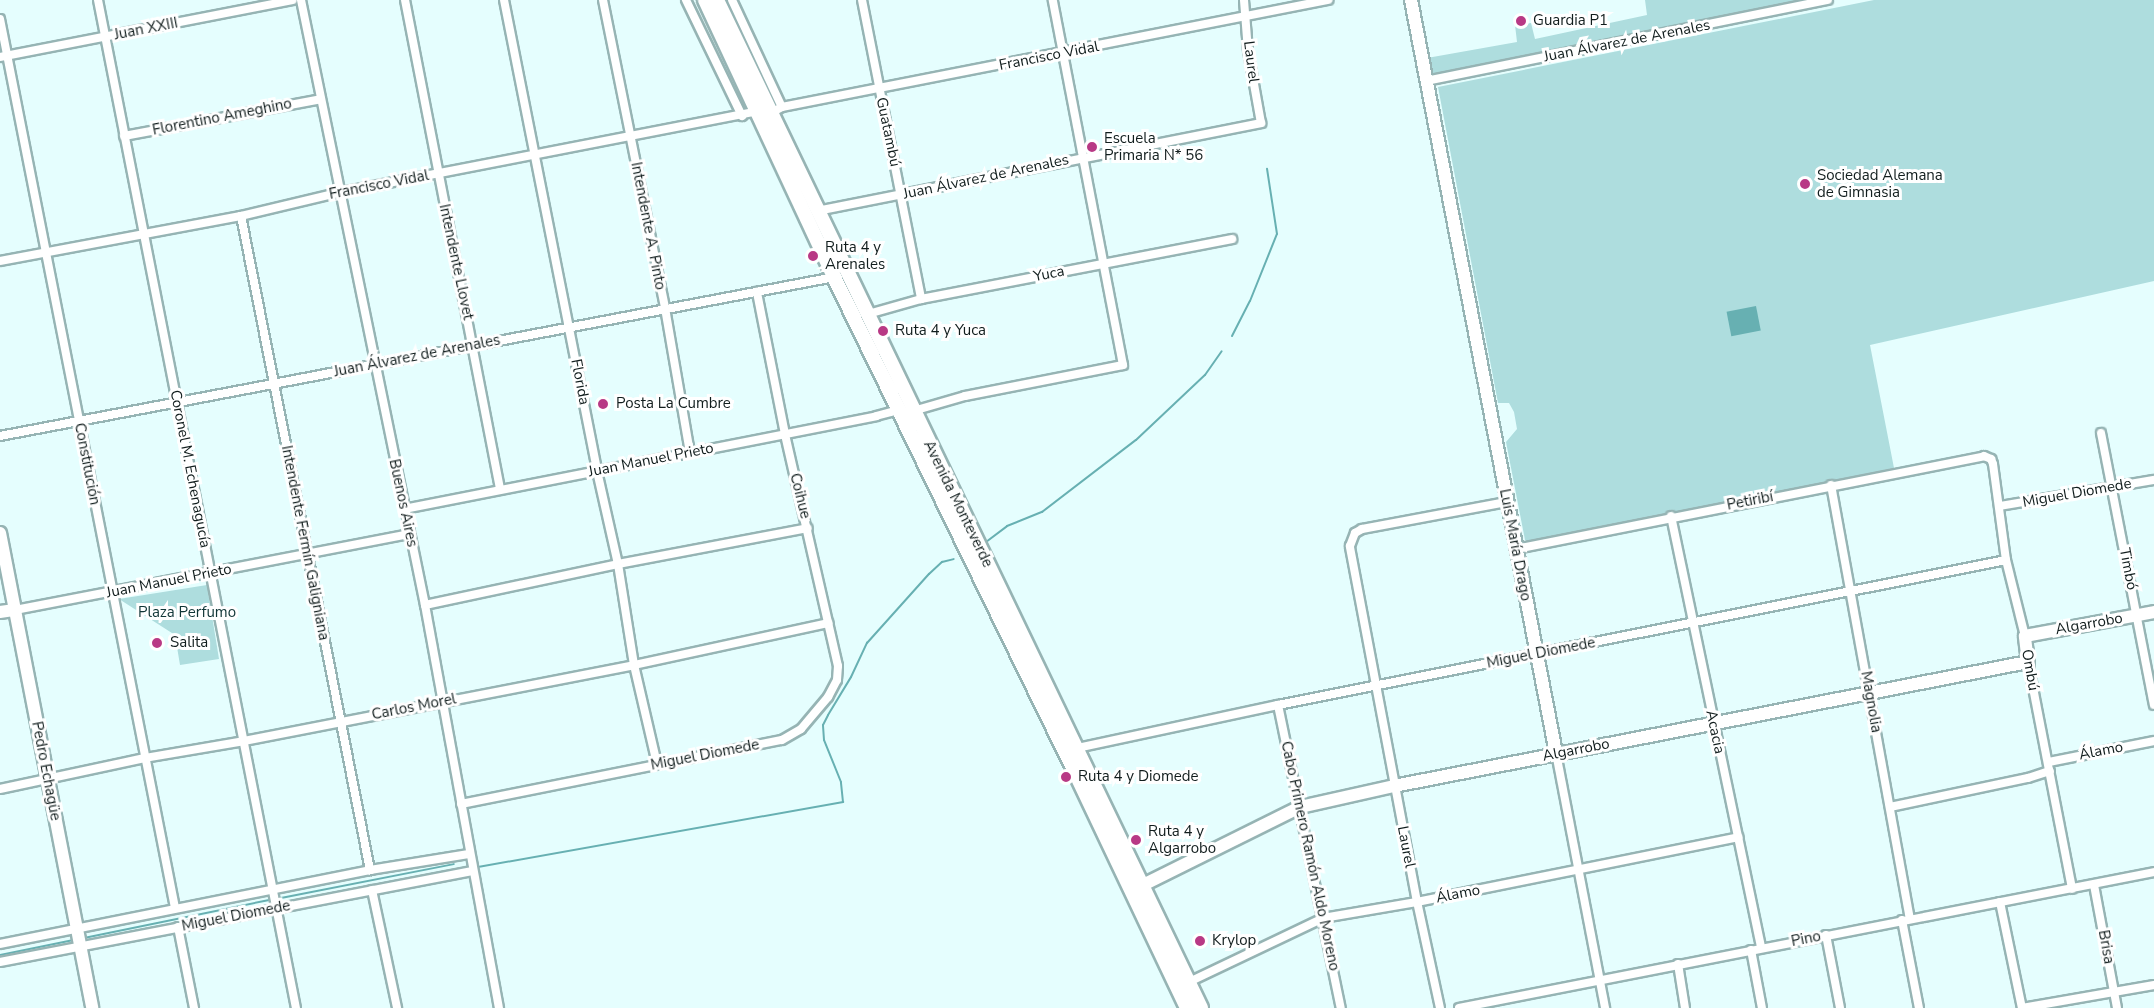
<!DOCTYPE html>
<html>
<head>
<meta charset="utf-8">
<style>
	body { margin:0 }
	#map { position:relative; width:2154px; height:1008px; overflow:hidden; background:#e5fefe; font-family:"Nunito Sans",sans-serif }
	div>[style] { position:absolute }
	.green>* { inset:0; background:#aeddde }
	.water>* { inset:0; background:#67b0b2; transform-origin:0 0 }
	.stream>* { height:2px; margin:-1px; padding:0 1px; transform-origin:1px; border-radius:1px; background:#67b0b2 }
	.roads { filter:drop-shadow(2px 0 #96b4b4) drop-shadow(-2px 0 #96b4b4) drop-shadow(0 2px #96b4b4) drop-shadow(0 -2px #96b4b4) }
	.street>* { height:8px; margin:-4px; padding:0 4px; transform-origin:4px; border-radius:4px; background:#fff }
	.secondary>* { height:12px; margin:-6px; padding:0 6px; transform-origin:6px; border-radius:6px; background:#fff }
	.primary>* { height:14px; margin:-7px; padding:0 7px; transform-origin:7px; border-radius:7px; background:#fff }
	.dots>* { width:16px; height:16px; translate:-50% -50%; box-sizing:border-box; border:3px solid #fff; border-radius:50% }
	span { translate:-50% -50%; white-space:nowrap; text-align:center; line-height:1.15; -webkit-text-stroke:6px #fff; paint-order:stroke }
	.poi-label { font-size:15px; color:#111d1d }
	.left { translate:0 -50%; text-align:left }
	.street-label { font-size:15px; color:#111d1d }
	.park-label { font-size:15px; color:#103536 }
</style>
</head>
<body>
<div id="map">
	<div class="green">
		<div style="clip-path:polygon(1645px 0,1823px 0,1431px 78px,1427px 58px,1517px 42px,1515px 25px,1531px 23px,1535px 39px,1647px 15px)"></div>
		<div style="clip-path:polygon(1874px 0,2154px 0,2154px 281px,1870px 345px,1894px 468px,1529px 542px,1525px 540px,1506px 442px,1517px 429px,1514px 412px,1509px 403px,1498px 403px,1438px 87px)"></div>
		<div style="clip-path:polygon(207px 585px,219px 659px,180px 665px,175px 635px,119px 599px)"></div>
	</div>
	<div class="water">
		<div style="left:1756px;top:306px;width:25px;height:30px;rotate:79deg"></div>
	</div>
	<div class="stream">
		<div style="left:1232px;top:336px;width:39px;rotate:-63deg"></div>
		<div style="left:1250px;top:301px;width:72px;rotate:-68.1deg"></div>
		<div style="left:1277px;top:234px;width:66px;rotate:-98.7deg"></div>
		<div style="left:986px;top:542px;width:26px;rotate:-37deg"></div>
		<div style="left:1007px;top:526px;width:38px;rotate:-22deg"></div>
		<div style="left:1042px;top:512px;width:118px;rotate:-37.5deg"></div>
		<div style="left:1136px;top:440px;width:95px;rotate:-43.3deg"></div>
		<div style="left:1205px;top:375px;width:29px;rotate:-55deg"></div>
		<div style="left:478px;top:867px;width:371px;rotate:-10.1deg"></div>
		<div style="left:843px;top:802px;width:20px;rotate:-96deg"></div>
		<div style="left:841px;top:782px;width:45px;rotate:-112deg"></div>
		<div style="left:824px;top:740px;width:15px;rotate:-94deg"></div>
		<div style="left:823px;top:725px;width:11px;rotate:-63deg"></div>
		<div style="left:828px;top:715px;width:44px;rotate:-58.8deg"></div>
		<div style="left:851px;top:677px;width:38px;rotate:-65deg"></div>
		<div style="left:867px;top:643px;width:93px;rotate:-48.1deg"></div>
		<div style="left:929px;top:574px;width:18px;rotate:-43deg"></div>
		<div style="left:942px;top:562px;width:12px;rotate:-14deg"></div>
		<div style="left:281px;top:898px;width:176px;rotate:-11.1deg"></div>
		<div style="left:84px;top:938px;width:189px;rotate:-11.6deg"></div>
		<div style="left:0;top:955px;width:75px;rotate:-11.6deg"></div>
	</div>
	<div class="roads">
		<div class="street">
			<div style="left:98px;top:0;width:1027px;rotate:78.89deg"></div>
			<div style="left:301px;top:0;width:618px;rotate:78.42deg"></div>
			<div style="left:425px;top:605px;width:410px;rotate:79.6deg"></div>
			<div style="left:405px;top:0;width:498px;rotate:79deg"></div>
			<div style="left:504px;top:0;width:480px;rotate:78.8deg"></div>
			<div style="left:597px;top:471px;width:95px;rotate:77.3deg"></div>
			<div style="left:618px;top:564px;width:102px;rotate:81deg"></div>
			<div style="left:634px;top:665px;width:102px;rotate:76.9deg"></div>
			<div style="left:603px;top:0;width:314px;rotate:78.6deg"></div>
			<div style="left:665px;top:308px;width:146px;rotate:80.2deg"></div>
			<div style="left:686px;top:0;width:129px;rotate:64.2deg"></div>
			<div style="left:732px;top:0;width:118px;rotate:65deg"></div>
			<div style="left:862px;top:0;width:305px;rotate:78.8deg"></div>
			<div style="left:0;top:19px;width:906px;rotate:78.86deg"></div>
			<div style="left:0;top:57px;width:298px;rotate:-11deg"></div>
			<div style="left:1426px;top:81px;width:410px;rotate:-11.4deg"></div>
			<div style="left:771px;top:113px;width:13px;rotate:-29deg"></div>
			<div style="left:782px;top:107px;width:99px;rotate:-11.1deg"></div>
			<div style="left:879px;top:88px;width:458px;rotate:-11.1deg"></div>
			<div style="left:124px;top:136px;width:200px;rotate:-10.6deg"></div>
			<div style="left:817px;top:211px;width:453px;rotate:-11.2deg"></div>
			<div style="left:1261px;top:123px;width:73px;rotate:-100.2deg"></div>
			<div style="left:1248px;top:51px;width:51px;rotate:-94.5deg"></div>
			<div style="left:241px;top:216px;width:667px;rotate:78.84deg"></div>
			<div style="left:0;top:261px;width:245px;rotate:-10.6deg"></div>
			<div style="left:241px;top:216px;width:104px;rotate:-13.4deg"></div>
			<div style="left:342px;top:192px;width:425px;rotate:-11deg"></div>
			<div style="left:868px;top:314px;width:55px;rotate:-15.8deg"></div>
			<div style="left:921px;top:299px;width:317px;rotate:-10.9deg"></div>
			<div style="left:913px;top:411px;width:54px;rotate:-16.1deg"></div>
			<div style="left:965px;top:396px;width:161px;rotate:-11.1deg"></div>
			<div style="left:1123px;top:365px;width:372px;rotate:-100.9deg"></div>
			<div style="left:2101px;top:433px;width:277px;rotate:79deg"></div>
			<div style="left:0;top:436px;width:849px;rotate:-10.79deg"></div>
			<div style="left:1831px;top:485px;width:441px;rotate:79.7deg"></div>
			<div style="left:2000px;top:506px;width:156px;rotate:-9.6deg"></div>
			<div style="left:404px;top:509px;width:481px;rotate:-11.1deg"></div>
			<div style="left:876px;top:416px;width:24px;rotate:-15deg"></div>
			<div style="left:1671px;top:516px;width:440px;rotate:78.2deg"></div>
			<div style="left:1516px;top:549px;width:477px;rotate:-11.2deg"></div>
			<div style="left:1984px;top:456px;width:8px;rotate:23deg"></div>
			<div style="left:1991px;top:459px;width:5px;rotate:68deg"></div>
			<div style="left:1993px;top:464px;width:97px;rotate:82.3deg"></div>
			<div style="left:2006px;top:560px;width:78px;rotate:76deg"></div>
			<div style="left:425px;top:605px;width:197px;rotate:-12deg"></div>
			<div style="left:618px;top:564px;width:193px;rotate:-10.7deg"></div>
			<div style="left:15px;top:610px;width:401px;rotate:-10.9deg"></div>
			<div style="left:2028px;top:662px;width:231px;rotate:79deg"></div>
			<div style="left:1278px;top:705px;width:309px;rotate:78.3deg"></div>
			<div style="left:1077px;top:748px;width:206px;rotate:-12.1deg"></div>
			<div style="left:1278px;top:705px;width:742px;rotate:-11.26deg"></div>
			<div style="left:1556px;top:753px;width:260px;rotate:79.1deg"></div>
			<div style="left:2049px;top:762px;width:107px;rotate:-11.3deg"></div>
			<div style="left:0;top:789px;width:148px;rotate:-12.1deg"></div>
			<div style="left:145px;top:758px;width:100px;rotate:-9.7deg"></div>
			<div style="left:244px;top:741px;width:397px;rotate:-11deg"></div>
			<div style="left:634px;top:665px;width:199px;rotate:-12.2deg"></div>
			<div style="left:461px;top:804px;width:327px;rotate:-11.3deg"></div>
			<div style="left:782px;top:740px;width:22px;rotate:-30deg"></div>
			<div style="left:801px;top:729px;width:42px;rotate:-49.8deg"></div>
			<div style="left:828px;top:697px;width:19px;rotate:-62deg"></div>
			<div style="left:837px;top:680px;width:14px;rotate:-86deg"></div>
			<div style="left:838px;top:666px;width:238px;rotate:-102.9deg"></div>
			<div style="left:785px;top:434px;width:145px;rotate:-101.2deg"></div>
			<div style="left:1890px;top:807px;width:141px;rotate:-11.9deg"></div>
			<div style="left:2028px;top:778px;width:23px;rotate:-18deg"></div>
			<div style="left:2094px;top:885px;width:125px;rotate:79.4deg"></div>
			<div style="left:372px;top:890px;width:121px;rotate:78deg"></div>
			<div style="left:2000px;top:902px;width:108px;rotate:78.3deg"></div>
			<div style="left:1902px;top:920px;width:90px;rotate:79.1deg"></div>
			<div style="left:178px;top:927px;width:83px;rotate:78.8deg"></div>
			<div style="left:1826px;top:935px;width:74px;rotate:79.1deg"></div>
			<div style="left:0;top:944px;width:377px;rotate:-11.3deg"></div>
			<div style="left:370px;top:870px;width:100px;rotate:-9.2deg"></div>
			<div style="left:1751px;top:950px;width:59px;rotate:79.3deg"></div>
			<div style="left:0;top:962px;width:481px;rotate:-10.9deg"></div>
			<div style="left:1678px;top:964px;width:45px;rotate:81deg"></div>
			<div style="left:1189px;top:982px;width:148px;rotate:-25.5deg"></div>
			<div style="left:1323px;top:918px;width:95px;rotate:-9.7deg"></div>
			<div style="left:1417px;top:902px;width:328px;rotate:-11.4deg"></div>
			<div style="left:1440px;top:1008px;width:108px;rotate:-102.2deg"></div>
			<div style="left:1417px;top:902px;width:362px;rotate:-100.7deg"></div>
			<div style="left:1350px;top:546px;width:14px;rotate:-69deg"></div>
			<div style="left:1355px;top:533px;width:8px;rotate:-30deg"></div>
			<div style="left:1362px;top:529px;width:147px;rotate:-10.6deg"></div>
			<div style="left:1459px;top:1008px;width:708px;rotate:-11.07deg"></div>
			<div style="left:2022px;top:1008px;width:134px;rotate:-9.9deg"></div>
		</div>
		<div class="secondary">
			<div style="left:1411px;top:0;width:767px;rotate:79.1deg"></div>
			<div style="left:0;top:533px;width:484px;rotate:79deg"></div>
			<div style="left:0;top:612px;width:15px;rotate:-8deg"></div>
			<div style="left:1141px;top:886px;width:178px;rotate:-26.4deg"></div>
			<div style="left:1300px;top:807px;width:96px;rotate:-12.6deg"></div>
			<div style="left:1394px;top:786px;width:646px;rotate:-11.07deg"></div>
			<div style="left:2028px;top:662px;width:26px;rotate:-97deg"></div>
			<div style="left:2025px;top:636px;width:131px;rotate:-10.5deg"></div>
		</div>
		<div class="primary">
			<div style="left:705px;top:0;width:306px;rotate:65deg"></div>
			<div style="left:834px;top:277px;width:551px;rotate:64.04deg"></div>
			<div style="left:1075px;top:772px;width:261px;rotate:64.6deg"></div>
			<div style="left:717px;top:0;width:1118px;rotate:64.35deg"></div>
		</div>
	</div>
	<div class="dots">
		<div style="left:1521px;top:21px;background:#b83985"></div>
		<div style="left:1092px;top:147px;background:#b83985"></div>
		<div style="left:1805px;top:184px;background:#b83985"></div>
		<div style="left:813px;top:256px;background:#b83985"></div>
		<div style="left:883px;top:331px;background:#b83985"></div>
		<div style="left:603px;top:404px;background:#b83985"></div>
		<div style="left:157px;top:643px;background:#b83985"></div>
		<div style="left:1066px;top:777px;background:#b83985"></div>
		<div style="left:1136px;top:840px;background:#b83985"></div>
		<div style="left:1200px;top:941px;background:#b83985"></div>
	</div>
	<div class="poi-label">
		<span class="left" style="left:1533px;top:21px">Guardia P1</span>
		<span class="left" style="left:1104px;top:147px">Escuela<br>Primaria N* 56</span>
		<span class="left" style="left:1817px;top:184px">Sociedad Alemana<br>de Gimnasia</span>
		<span class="left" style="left:825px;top:256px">Ruta 4 y<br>Arenales</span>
		<span class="left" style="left:895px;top:331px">Ruta 4 y Yuca</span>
		<span class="left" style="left:616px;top:404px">Posta La Cumbre</span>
		<span class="left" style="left:170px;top:643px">Salita</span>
		<span class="left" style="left:1078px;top:777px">Ruta 4 y Diomede</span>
		<span class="left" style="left:1148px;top:840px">Ruta 4 y<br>Algarrobo</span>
		<span class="left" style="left:1212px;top:941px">Krylop</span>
	</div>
	<div class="street-label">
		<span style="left:146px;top:29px;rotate:-11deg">Juan XXIII</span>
		<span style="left:1627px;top:41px;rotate:-11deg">Juan Álvarez de Arenales</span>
		<span style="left:1049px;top:56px;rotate:-11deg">Francisco Vidal</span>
		<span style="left:1251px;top:62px;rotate:83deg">Laurel</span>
		<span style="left:222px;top:117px;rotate:-11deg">Florentino Ameghino</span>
		<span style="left:888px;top:132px;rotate:78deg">Guatambú</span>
		<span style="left:986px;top:177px;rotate:-12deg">Juan Álvarez de Arenales</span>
		<span style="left:379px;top:185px;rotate:-11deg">Francisco Vidal</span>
		<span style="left:648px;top:226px;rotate:79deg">Intendente A. Pinto</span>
		<span style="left:456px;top:262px;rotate:78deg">Intendente Llovet</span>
		<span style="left:1049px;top:274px;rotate:-11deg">Yuca</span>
		<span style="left:417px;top:356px;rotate:-11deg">Juan Álvarez de Arenales</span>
		<span style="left:580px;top:382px;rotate:79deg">Florida</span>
		<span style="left:651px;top:460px;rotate:-11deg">Juan Manuel Prieto</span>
		<span style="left:87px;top:464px;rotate:79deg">Constitución</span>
		<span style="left:190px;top:469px;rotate:79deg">Coronel M. Echenagucía</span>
		<span style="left:2077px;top:493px;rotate:-10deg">Miguel Diomede</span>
		<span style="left:800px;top:496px;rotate:76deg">Coihue</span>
		<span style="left:1750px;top:501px;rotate:-11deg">Petiribí</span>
		<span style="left:403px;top:503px;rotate:78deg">Buenos Aires</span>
		<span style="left:958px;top:504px;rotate:64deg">Avenida Monteverde</span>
		<span style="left:305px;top:543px;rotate:79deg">Intendente Fermín Galigniana</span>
		<span style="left:1515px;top:545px;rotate:79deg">Luis María Drago</span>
		<span style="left:2128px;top:569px;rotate:79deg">Timbó</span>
		<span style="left:169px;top:581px;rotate:-11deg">Juan Manuel Prieto</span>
		<span style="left:2089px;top:624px;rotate:-10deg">Algarrobo</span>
		<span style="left:1541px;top:653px;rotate:-11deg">Miguel Diomede</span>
		<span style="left:2030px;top:670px;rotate:80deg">Ombú</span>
		<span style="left:1871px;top:702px;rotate:80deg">Magnolia</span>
		<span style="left:414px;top:707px;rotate:-11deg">Carlos Morel</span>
		<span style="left:1715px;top:732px;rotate:78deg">Acacia</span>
		<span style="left:1576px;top:750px;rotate:-11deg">Algarrobo</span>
		<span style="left:2101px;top:751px;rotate:-11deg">Álamo</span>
		<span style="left:705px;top:755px;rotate:-11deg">Miguel Diomede</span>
		<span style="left:46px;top:771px;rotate:79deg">Pedro Echagüe</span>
		<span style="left:1406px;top:847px;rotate:79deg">Laurel</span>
		<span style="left:1310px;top:856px;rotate:78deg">Cabo Primero Ramón Aldo Moreno</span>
		<span style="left:1458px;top:894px;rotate:-11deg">Álamo</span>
		<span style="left:236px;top:916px;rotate:-11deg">Miguel Diomede</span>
		<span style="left:1806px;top:939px;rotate:-11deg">Pino</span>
		<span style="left:2106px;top:947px;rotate:80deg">Brisa</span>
	</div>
	<div class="park-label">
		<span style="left:187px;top:613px">Plaza Perfumo</span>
	</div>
</div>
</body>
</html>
